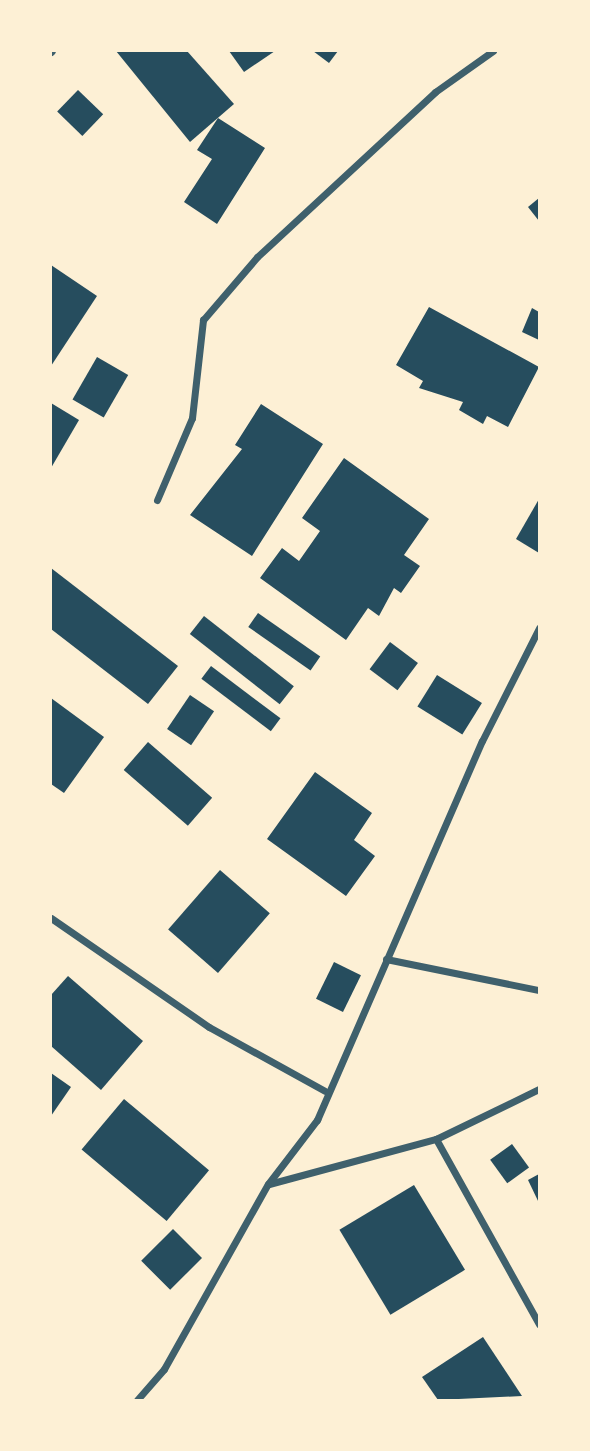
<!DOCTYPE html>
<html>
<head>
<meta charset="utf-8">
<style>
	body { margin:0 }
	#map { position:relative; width:590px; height:1451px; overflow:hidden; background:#fdf0d5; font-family:Poppins,sans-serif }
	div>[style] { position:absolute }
	.building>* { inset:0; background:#264d5e; transform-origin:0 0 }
	.minor>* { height:7px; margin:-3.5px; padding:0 3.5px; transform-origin:3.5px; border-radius:3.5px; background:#3f606c }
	span { translate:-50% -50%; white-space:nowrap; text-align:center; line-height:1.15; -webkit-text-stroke:7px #fdf0d5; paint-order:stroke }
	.frame { position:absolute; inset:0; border:52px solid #fdf0d5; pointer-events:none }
</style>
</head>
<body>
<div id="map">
	<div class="building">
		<div style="clip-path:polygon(116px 51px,187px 51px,234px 104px,190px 142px)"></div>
		<div style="clip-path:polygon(229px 51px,275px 51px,244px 72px)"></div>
		<div style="clip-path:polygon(313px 51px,338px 51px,329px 63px)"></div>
		<div style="left:78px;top:90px;width:35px;height:30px;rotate:44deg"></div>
		<div style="clip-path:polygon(218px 118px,265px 148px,217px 224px,184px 202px,212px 159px,197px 150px)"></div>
		<div style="clip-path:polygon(539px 198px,539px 221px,528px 207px)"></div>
		<div style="clip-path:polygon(51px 265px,97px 296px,51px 366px)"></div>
		<div style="clip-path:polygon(429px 307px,539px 367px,508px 427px,487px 416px,483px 424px,459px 410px,463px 402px,419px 388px,423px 381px,396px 365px)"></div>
		<div style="clip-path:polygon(532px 308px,539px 312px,539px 340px,522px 332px)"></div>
		<div style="left:97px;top:357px;width:36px;height:49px;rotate:30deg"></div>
		<div style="clip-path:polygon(51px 403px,79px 420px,51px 468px)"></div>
		<div style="clip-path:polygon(261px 404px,323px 444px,252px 556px,190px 515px,242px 449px,235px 445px)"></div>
		<div style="clip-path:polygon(344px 458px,429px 519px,404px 555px,420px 566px,401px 593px,394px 588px,379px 616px,368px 608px,346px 640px,260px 578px,282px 548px,299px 561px,320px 531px,302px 518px)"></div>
		<div style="clip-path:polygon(539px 499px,539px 553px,516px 539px)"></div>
		<div style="clip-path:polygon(51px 568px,178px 666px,148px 704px,51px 629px)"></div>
		<div style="left:258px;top:613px;width:76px;height:17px;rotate:35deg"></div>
		<div style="left:204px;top:616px;width:114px;height:23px;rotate:38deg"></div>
		<div style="left:390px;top:642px;width:35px;height:34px;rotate:37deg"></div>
		<div style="left:211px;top:666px;width:87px;height:16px;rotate:37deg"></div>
		<div style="left:437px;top:675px;width:53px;height:37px;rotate:32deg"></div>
		<div style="left:190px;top:695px;width:29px;height:41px;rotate:34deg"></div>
		<div style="clip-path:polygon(51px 698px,104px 737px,64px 793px,51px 784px)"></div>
		<div style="left:148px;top:742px;width:85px;height:37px;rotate:41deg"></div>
		<div style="clip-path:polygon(315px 772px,372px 813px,354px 840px,375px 856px,346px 896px,267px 839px)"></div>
		<div style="left:220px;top:870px;width:66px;height:79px;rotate:41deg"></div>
		<div style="left:334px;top:962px;width:30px;height:41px;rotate:26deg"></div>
		<div style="clip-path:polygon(68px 976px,143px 1041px,101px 1090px,51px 1046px,51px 995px)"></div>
		<div style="clip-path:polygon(51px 1073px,71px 1087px,51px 1116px)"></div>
		<div style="left:124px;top:1099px;width:111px;height:66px;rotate:40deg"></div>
		<div style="left:512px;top:1144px;width:29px;height:27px;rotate:54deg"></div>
		<div style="clip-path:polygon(539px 1174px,539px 1203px,528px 1180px)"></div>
		<div style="left:414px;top:1185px;width:99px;height:87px;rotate:59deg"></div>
		<div style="left:173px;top:1229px;width:41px;height:45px;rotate:45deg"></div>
		<div style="clip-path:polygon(483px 1337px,522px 1396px,438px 1400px,422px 1377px)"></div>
	</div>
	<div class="minor">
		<div style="left:51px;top:52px;width:1px;rotate:-45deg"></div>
		<div style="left:157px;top:500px;width:89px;rotate:-66.9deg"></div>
		<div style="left:192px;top:418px;width:99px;rotate:-83.6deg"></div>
		<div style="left:203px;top:320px;width:83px;rotate:-49.4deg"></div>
		<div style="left:257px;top:257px;width:243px;rotate:-42.8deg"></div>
		<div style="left:435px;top:92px;width:71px;rotate:-35.3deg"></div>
		<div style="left:51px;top:918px;width:192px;rotate:34.6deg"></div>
		<div style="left:209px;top:1027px;width:132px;rotate:28.9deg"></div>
		<div style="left:386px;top:959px;width:156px;rotate:11.5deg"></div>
		<div style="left:436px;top:1139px;width:212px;rotate:60.9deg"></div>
		<div style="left:269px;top:1184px;width:173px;rotate:-15.1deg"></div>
		<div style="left:436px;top:1139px;width:114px;rotate:-25.9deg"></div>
		<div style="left:137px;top:1400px;width:41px;rotate:-48.9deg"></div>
		<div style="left:164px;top:1369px;width:212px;rotate:-60.7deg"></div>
		<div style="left:268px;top:1184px;width:81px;rotate:-52.6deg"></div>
		<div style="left:317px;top:1120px;width:413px;rotate:-66.5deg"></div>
		<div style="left:482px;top:741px;width:127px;rotate:-63.2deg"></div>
	</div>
	<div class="frame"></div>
</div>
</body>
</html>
